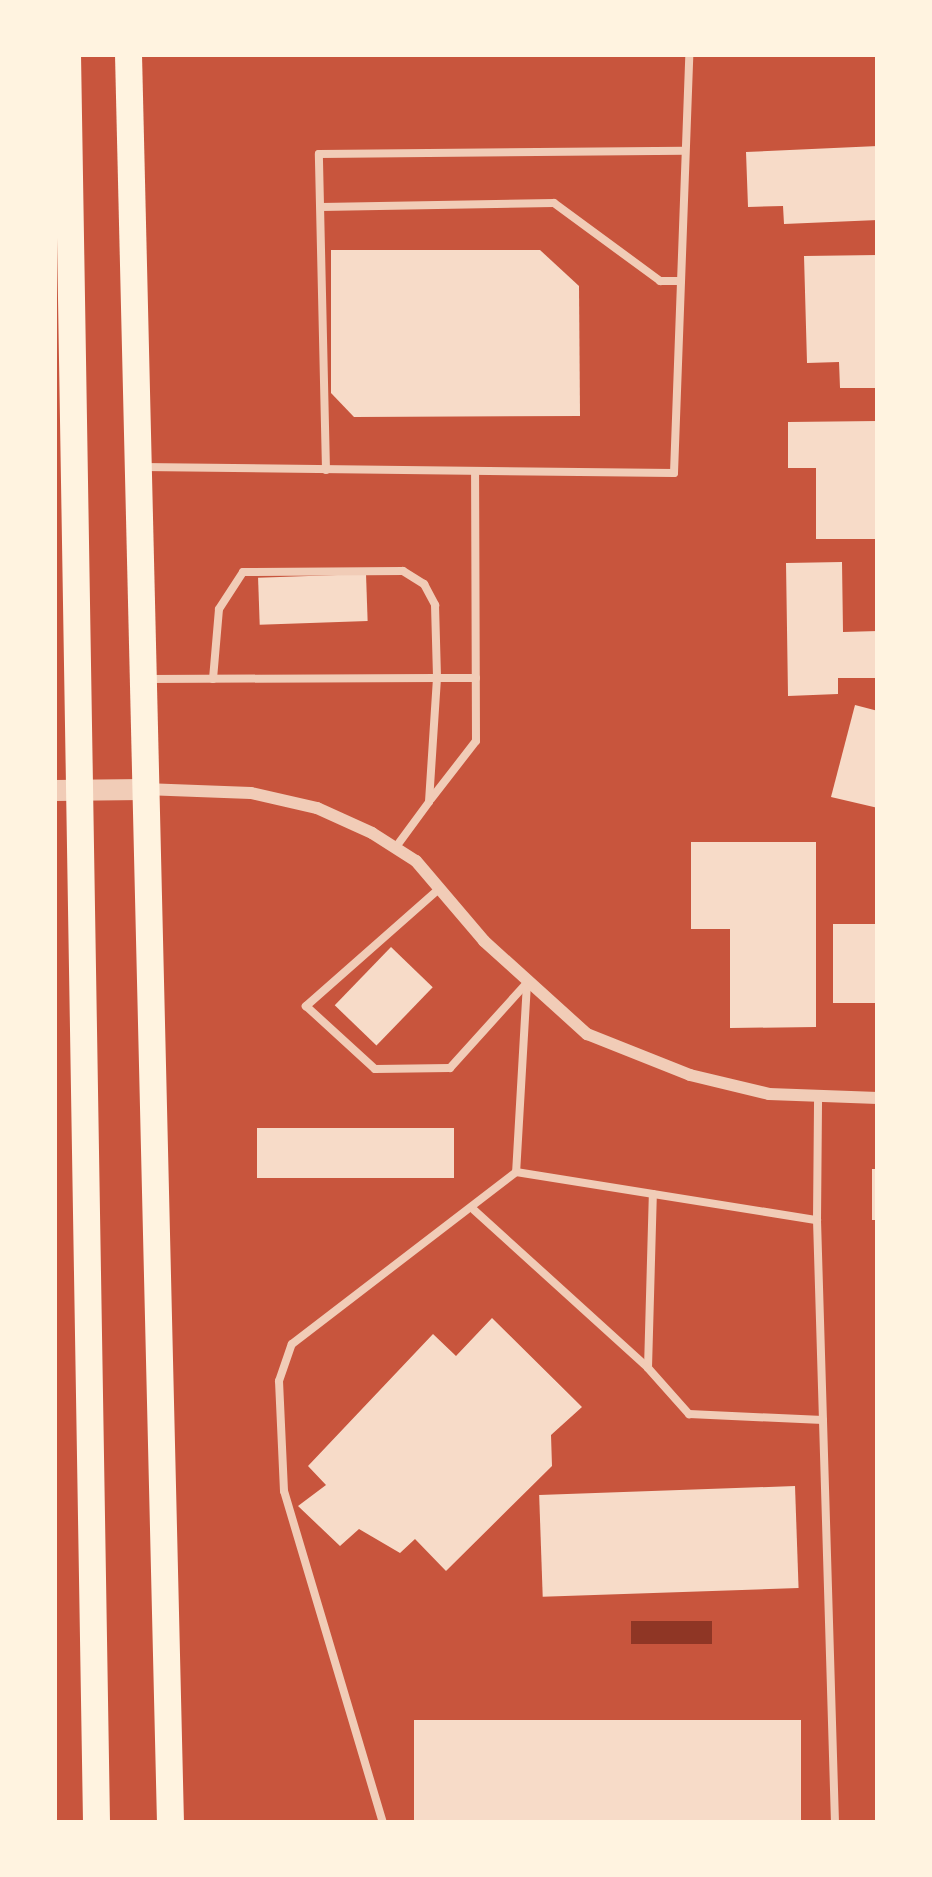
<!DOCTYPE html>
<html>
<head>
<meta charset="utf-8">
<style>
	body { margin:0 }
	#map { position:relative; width:932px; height:1877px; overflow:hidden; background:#c8553d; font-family:Karla,sans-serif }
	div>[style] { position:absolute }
	.water>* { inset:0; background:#8f3625; transform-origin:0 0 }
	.building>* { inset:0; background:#f7dbc8; transform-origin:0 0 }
	.service>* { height:8px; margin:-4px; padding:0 4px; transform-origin:4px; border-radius:4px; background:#f1ccb7 }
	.minor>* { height:12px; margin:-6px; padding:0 6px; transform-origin:6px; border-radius:6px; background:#f1ccb7 }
	.tertiary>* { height:21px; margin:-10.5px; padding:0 10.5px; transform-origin:10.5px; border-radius:10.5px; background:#f1ccb7 }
	.trunk>* { height:27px; margin:-13.5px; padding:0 13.5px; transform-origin:13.5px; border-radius:13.5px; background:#fff3e0 }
	span { translate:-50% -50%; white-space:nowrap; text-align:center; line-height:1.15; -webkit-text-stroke:12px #fff3e0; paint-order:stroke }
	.frame { position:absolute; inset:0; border:57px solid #fff3e0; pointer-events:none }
</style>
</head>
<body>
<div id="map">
	<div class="water">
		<div style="left:712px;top:1621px;width:23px;height:81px;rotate:90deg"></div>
	</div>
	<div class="building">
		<div style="clip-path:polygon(878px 146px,878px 220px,784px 224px,783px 206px,748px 207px,746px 152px)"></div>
		<div style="clip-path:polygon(331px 250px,540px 250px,579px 286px,580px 416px,354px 417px,331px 393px)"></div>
		<div style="clip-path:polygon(878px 255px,878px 388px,840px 388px,839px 362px,807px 363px,804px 256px)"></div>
		<div style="clip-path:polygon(878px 421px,878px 539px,816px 539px,816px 468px,788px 468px,788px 422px)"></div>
		<div style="clip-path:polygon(842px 562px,843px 632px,878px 631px,878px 678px,838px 678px,838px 694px,788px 696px,786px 563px)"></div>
		<div style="left:366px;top:574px;width:47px;height:108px;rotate:88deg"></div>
		<div style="clip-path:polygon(855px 705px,878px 711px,878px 808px,831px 797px)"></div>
		<div style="clip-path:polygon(691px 842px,816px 842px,816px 1027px,730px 1028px,730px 929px,691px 929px)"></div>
		<div style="left:833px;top:924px;width:45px;height:79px"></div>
		<div style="left:391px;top:947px;width:58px;height:81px;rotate:44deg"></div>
		<div style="left:454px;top:1128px;width:50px;height:197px;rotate:90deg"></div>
		<div style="left:872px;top:1169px;width:6px;height:51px"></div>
		<div style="clip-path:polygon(492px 1318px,582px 1407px,551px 1435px,552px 1466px,446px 1571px,415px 1539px,400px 1553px,359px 1529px,340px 1546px,298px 1506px,326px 1485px,308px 1466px,433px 1334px,456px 1356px)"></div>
		<div style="left:795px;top:1486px;width:102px;height:256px;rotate:88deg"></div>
		<div style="left:414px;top:1720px;width:387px;height:103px"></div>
	</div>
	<div class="service">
		<div style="left:321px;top:207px;width:233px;rotate:-1deg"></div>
		<div style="left:554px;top:203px;width:132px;rotate:36.3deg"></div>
		<div style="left:660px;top:281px;width:21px"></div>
		<div style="left:142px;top:467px;width:532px;rotate:0.65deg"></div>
		<div style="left:674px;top:473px;width:419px;rotate:-87.9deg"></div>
		<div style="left:326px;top:470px;width:316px;rotate:-91.3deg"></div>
		<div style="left:319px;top:154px;width:366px;rotate:-0.5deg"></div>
		<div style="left:147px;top:679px;width:290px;rotate:-0.2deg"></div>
		<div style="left:437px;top:678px;width:124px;rotate:93.7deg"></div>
		<div style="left:429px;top:802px;width:56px;rotate:126.3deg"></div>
		<div style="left:213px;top:679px;width:70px;rotate:-85.1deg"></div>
		<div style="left:219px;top:609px;width:44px;rotate:-57deg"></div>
		<div style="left:243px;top:572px;width:160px;rotate:-0.4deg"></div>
		<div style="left:403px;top:571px;width:25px;rotate:32deg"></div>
		<div style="left:424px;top:584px;width:24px;rotate:62deg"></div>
		<div style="left:435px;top:605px;width:73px;rotate:88.4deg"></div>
		<div style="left:437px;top:678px;width:39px"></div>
		<div style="left:431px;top:799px;width:73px;rotate:-52.2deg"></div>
		<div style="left:476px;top:741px;width:268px;rotate:-90.2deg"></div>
		<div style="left:440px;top:888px;width:179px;rotate:138.6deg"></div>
		<div style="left:306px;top:1006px;width:93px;rotate:42.4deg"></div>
		<div style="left:375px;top:1069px;width:75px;rotate:-0.8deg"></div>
		<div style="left:450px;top:1068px;width:112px;rotate:-47.9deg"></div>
		<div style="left:527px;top:983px;width:189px;rotate:93.3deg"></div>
		<div style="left:516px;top:1172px;width:305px;rotate:9.1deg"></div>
		<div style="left:817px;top:1220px;width:123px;rotate:-89.5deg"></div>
		<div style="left:474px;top:1210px;width:235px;rotate:42.2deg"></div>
		<div style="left:648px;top:1368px;width:174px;rotate:-88.4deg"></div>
		<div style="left:817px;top:1220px;width:603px;rotate:88.29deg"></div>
		<div style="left:648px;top:1368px;width:62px;rotate:48.3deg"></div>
		<div style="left:689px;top:1414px;width:134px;rotate:2.6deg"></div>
		<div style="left:383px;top:1823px;width:346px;rotate:-106.6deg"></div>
		<div style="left:284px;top:1491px;width:110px;rotate:-92.6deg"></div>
		<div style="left:279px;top:1381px;width:39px;rotate:-71deg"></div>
		<div style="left:292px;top:1344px;width:282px;rotate:-37.5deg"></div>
	</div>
	<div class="minor">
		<div style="left:144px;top:789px;width:107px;rotate:2.1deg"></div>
		<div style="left:251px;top:793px;width:68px;rotate:12.8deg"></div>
		<div style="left:317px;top:808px;width:60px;rotate:24.4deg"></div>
		<div style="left:372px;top:833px;width:52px;rotate:32.5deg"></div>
		<div style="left:416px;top:861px;width:105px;rotate:49.6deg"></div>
		<div style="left:484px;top:941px;width:139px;rotate:42.1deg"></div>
		<div style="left:587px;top:1034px;width:111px;rotate:21.7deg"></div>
		<div style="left:690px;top:1075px;width:81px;rotate:13.5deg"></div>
		<div style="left:769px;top:1094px;width:109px;rotate:2.1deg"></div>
	</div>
	<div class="tertiary">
		<div style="left:54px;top:790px;width:89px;rotate:-0.6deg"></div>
	</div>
	<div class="trunk">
		<div style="left:67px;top:54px;width:1769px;rotate:89.06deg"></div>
		<div style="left:128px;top:54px;width:1769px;rotate:88.64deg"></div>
	</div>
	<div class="frame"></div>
</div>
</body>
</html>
